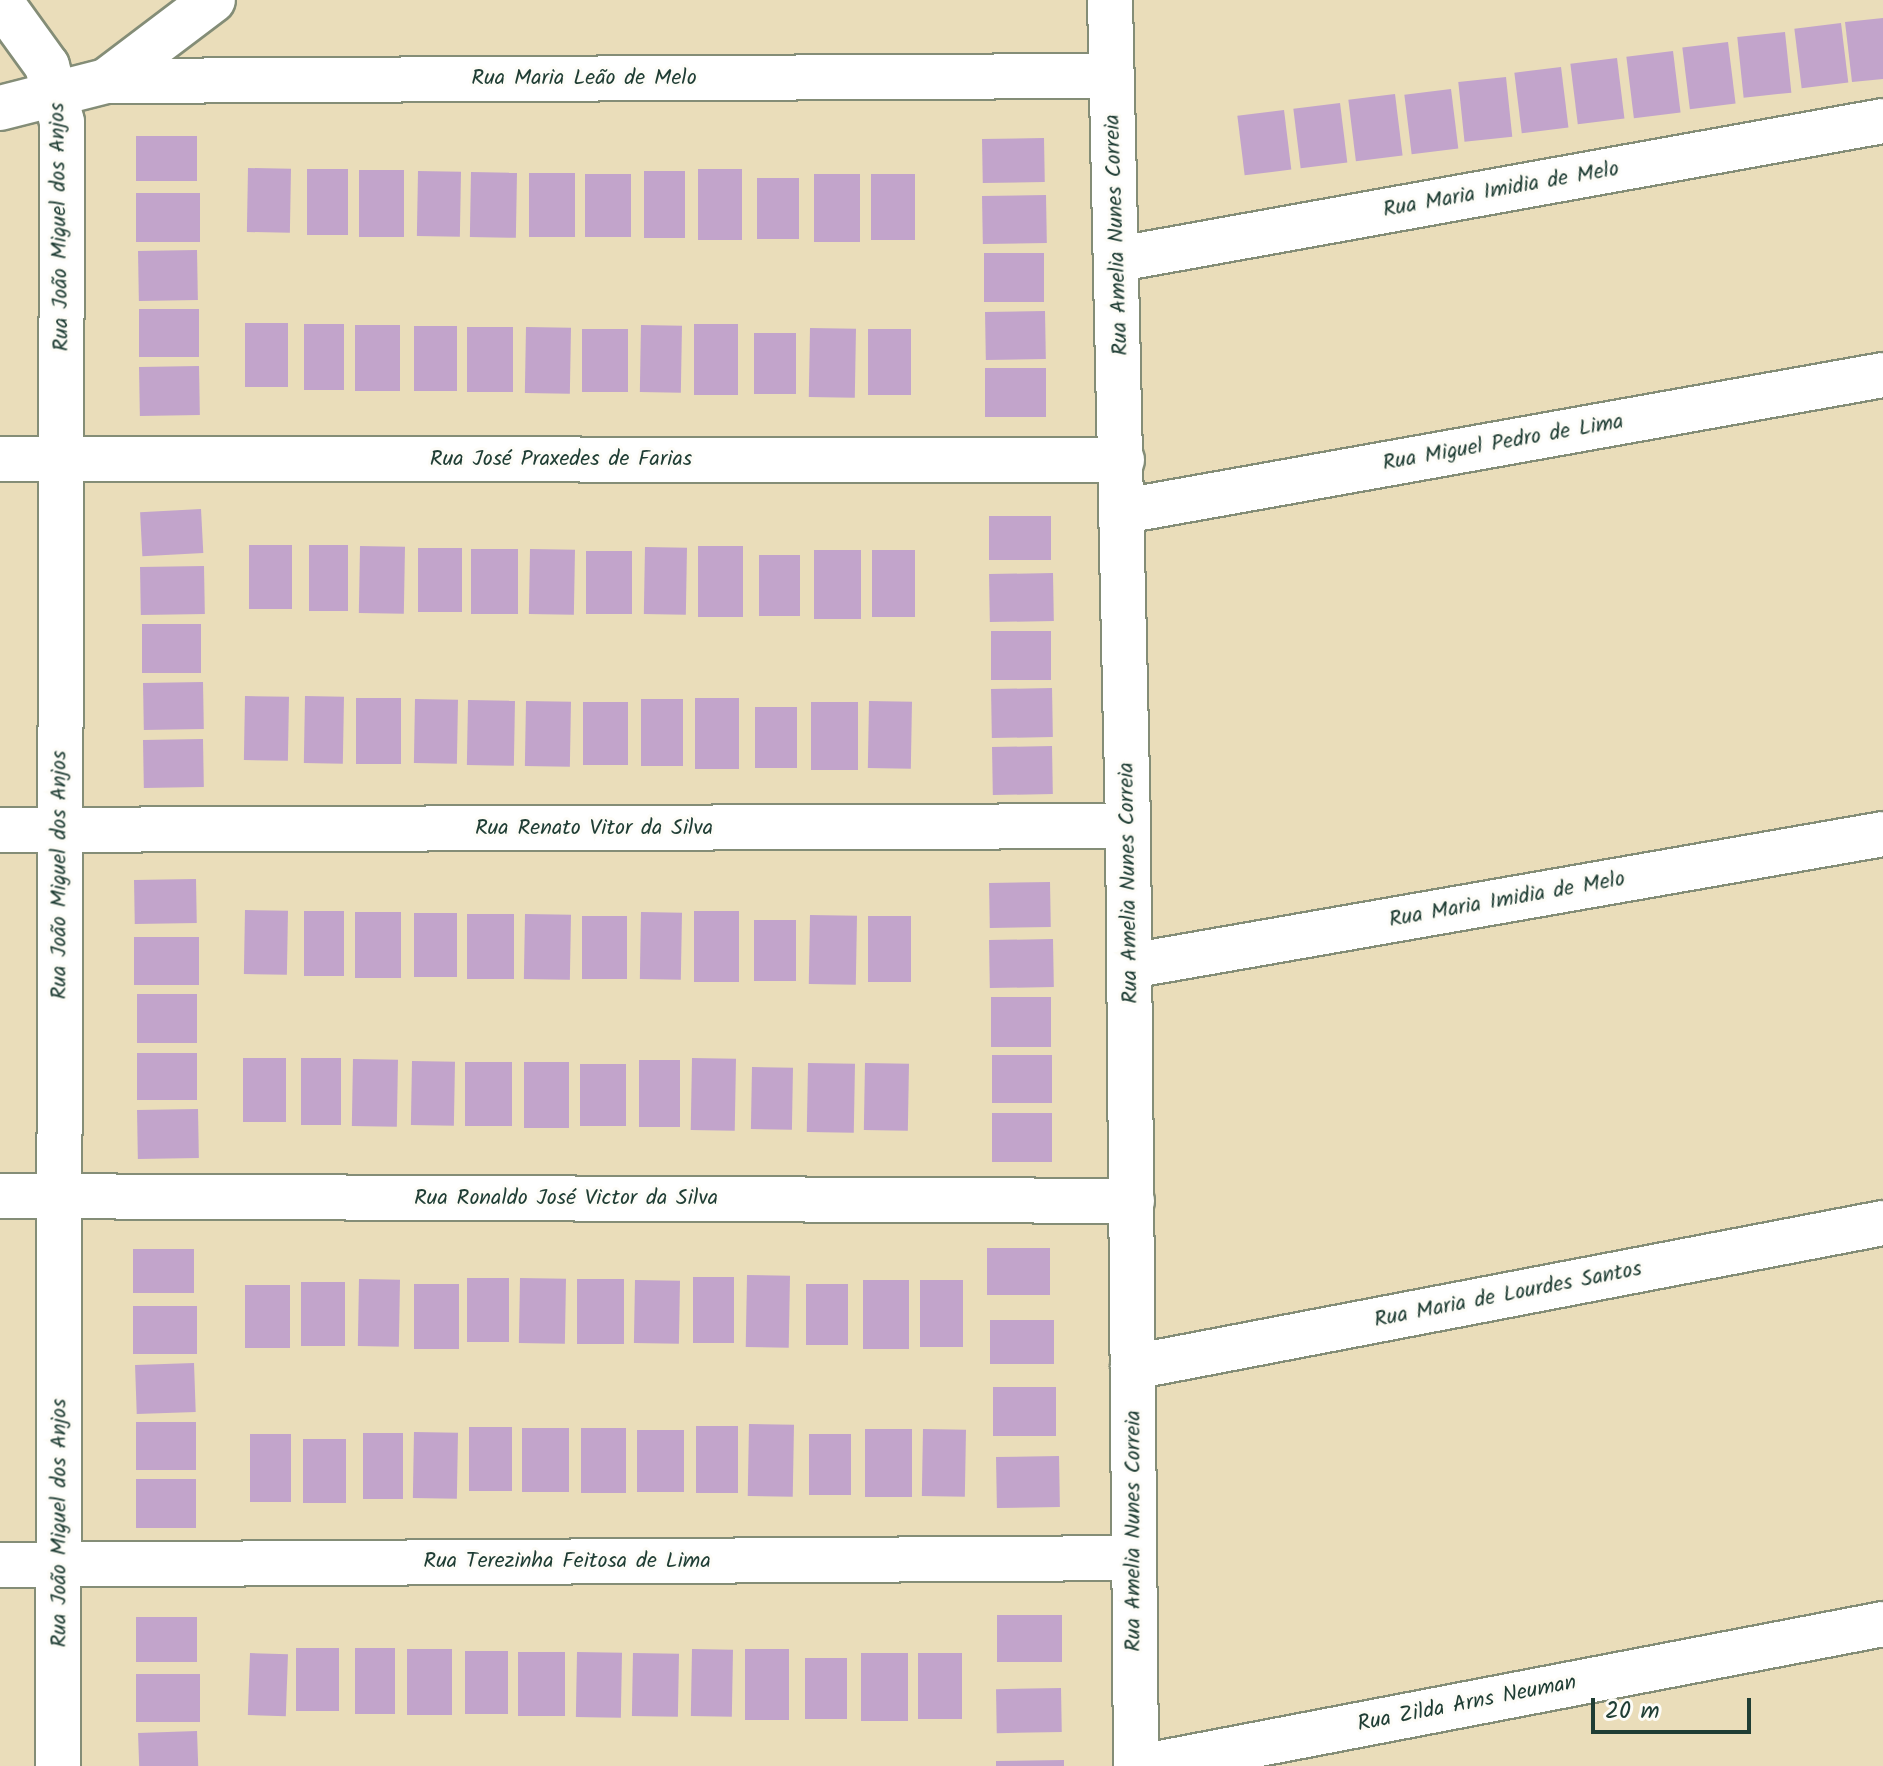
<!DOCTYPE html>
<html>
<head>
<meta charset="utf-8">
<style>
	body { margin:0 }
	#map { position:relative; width:1883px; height:1766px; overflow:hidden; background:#eaddba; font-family:Kalam,sans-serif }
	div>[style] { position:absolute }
	.building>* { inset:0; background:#c2a4cb; transform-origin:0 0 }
	.roads { filter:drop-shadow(2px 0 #848d77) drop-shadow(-2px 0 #848d77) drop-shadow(0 2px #848d77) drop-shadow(0 -2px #848d77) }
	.street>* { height:44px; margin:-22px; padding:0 22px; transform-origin:22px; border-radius:22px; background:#fff }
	span { translate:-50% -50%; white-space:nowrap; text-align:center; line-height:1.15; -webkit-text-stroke:6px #fdfcf7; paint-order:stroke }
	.street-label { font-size:22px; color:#1f3d34 }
	.scale { position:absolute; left:1591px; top:1698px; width:160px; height:36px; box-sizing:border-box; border:4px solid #1f3d34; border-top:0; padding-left:10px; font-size:24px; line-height:28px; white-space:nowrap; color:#1f3d34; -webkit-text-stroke:6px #fdfcf7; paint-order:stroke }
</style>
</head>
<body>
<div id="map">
	<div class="building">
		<div style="clip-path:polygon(1883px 18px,1883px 79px,1852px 82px,1845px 22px)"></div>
		<div style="left:1841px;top:23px;width:60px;height:47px;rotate:83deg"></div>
		<div style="left:1785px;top:32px;width:61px;height:48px;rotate:84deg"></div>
		<div style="left:1728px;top:42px;width:62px;height:46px;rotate:83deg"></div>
		<div style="left:1673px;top:51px;width:62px;height:47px;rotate:83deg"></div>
		<div style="left:1617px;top:58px;width:61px;height:47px;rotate:83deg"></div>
		<div style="left:1561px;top:67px;width:61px;height:47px;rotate:83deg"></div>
		<div style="left:1506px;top:77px;width:60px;height:48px;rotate:84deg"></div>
		<div style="left:1451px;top:89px;width:60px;height:47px;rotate:83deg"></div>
		<div style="left:1395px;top:94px;width:62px;height:47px;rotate:83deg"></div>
		<div style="left:1340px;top:103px;width:60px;height:47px;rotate:83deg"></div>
		<div style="left:1284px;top:110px;width:60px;height:47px;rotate:83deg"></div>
		<div style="left:136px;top:136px;width:61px;height:45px"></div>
		<div style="left:1044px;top:138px;width:44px;height:62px;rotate:89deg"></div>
		<div style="left:248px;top:168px;width:43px;height:64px;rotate:1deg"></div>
		<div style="left:307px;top:169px;width:41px;height:66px"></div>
		<div style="left:698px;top:169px;width:44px;height:71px"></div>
		<div style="left:359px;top:170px;width:45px;height:67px"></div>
		<div style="left:418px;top:171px;width:43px;height:65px;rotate:1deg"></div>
		<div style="left:644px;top:171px;width:41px;height:67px"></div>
		<div style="left:471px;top:172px;width:46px;height:65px;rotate:1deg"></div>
		<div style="left:529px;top:173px;width:46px;height:64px"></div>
		<div style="left:585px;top:174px;width:46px;height:63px"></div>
		<div style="left:814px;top:174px;width:46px;height:68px"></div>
		<div style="left:871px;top:174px;width:44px;height:66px"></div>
		<div style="left:757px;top:178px;width:42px;height:61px"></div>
		<div style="left:136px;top:193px;width:64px;height:49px"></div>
		<div style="left:1046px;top:195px;width:48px;height:64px;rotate:89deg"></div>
		<div style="left:197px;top:250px;width:50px;height:59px;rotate:89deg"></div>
		<div style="left:984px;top:253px;width:60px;height:49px"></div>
		<div style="left:139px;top:309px;width:60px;height:48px"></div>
		<div style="left:1045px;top:311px;width:48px;height:60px;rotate:89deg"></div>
		<div style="left:245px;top:323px;width:43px;height:64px"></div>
		<div style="left:304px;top:324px;width:40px;height:66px"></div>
		<div style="left:694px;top:324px;width:44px;height:71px"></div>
		<div style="left:355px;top:325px;width:45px;height:66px"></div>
		<div style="left:641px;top:325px;width:41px;height:67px;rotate:1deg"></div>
		<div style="left:457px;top:326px;width:65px;height:43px;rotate:90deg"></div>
		<div style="left:467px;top:327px;width:46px;height:65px"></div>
		<div style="left:526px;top:327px;width:45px;height:66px;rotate:1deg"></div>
		<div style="left:810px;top:328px;width:46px;height:69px;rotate:1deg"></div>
		<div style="left:582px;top:329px;width:46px;height:63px"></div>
		<div style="left:868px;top:329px;width:43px;height:66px"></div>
		<div style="left:754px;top:333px;width:42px;height:61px"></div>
		<div style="left:199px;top:366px;width:49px;height:60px;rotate:89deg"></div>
		<div style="left:1046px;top:368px;width:49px;height:61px;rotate:90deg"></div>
		<div style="left:201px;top:509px;width:44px;height:61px;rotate:87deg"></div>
		<div style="left:1051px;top:516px;width:44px;height:62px;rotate:90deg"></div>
		<div style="left:249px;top:545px;width:43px;height:64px"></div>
		<div style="left:309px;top:545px;width:39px;height:66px"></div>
		<div style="left:360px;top:546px;width:45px;height:67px;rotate:1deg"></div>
		<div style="left:698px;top:546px;width:45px;height:71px"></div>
		<div style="left:645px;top:547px;width:42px;height:67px;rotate:1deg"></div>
		<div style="left:418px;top:548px;width:44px;height:64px"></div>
		<div style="left:471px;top:549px;width:47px;height:65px"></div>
		<div style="left:530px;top:549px;width:45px;height:65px;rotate:1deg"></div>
		<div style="left:814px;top:550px;width:47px;height:69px"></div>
		<div style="left:915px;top:550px;width:67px;height:43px;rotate:90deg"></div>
		<div style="left:586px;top:551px;width:46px;height:63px"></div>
		<div style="left:759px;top:555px;width:41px;height:61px"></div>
		<div style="left:204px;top:566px;width:48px;height:64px;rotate:89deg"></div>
		<div style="left:1053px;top:573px;width:48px;height:64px;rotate:89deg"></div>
		<div style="left:142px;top:624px;width:59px;height:49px"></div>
		<div style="left:991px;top:631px;width:60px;height:49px"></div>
		<div style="left:203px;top:682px;width:47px;height:60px;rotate:89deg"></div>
		<div style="left:1052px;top:688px;width:49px;height:61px;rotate:89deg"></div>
		<div style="left:245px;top:696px;width:44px;height:64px;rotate:1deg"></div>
		<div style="left:305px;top:696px;width:39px;height:67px;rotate:1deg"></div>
		<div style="left:356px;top:698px;width:45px;height:66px"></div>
		<div style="left:695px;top:698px;width:44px;height:71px"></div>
		<div style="left:415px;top:699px;width:43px;height:64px;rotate:1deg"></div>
		<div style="left:641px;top:699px;width:42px;height:67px"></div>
		<div style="left:468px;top:700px;width:47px;height:65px;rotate:1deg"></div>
		<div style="left:526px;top:701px;width:45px;height:65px;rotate:1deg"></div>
		<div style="left:869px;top:701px;width:43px;height:67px;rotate:1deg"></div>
		<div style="left:583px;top:702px;width:45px;height:63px"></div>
		<div style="left:811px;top:702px;width:47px;height:68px"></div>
		<div style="left:755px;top:707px;width:42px;height:61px"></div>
		<div style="left:203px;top:739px;width:48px;height:60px;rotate:89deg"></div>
		<div style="left:1052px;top:746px;width:48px;height:60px;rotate:89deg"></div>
		<div style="left:196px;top:879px;width:44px;height:62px;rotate:89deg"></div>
		<div style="left:1050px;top:882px;width:45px;height:61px;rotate:89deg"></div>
		<div style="left:245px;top:910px;width:43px;height:64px;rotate:1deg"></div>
		<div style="left:304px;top:911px;width:40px;height:65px"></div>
		<div style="left:694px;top:911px;width:45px;height:71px"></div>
		<div style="left:355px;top:912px;width:46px;height:66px"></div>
		<div style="left:641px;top:912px;width:41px;height:67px;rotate:1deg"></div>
		<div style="left:414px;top:913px;width:43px;height:64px"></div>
		<div style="left:467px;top:914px;width:47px;height:65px"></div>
		<div style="left:525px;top:914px;width:46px;height:65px;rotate:1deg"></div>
		<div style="left:810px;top:915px;width:47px;height:69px;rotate:1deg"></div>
		<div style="left:582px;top:916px;width:45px;height:63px"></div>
		<div style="left:868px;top:916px;width:43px;height:66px"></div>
		<div style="left:754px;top:920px;width:42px;height:61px"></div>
		<div style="left:134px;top:937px;width:65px;height:48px"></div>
		<div style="left:1053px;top:939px;width:48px;height:64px;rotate:89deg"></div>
		<div style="left:197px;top:994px;width:49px;height:60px;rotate:90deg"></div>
		<div style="left:991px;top:997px;width:60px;height:50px"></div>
		<div style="left:137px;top:1053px;width:60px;height:47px"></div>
		<div style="left:1052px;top:1055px;width:48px;height:60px;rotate:90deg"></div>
		<div style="left:243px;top:1058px;width:43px;height:64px"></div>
		<div style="left:301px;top:1058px;width:40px;height:67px"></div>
		<div style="left:692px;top:1058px;width:44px;height:72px;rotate:1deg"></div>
		<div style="left:353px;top:1059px;width:45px;height:67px;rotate:1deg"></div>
		<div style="left:639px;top:1060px;width:41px;height:67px"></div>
		<div style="left:412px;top:1061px;width:43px;height:64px;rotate:1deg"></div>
		<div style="left:465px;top:1062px;width:47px;height:64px"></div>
		<div style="left:569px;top:1062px;width:66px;height:45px;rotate:90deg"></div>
		<div style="left:808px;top:1063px;width:47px;height:69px;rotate:1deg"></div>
		<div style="left:865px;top:1063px;width:44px;height:67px;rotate:1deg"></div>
		<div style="left:580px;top:1064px;width:46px;height:62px"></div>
		<div style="left:752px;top:1067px;width:41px;height:62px;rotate:1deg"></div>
		<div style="left:198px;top:1109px;width:49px;height:61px;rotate:89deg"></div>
		<div style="left:992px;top:1113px;width:60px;height:49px"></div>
		<div style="left:987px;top:1248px;width:63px;height:47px"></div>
		<div style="left:133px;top:1249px;width:61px;height:44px"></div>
		<div style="left:747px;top:1275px;width:43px;height:72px;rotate:1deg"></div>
		<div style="left:693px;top:1277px;width:41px;height:66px"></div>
		<div style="left:467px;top:1278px;width:42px;height:64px"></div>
		<div style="left:520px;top:1278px;width:46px;height:65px;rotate:1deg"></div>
		<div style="left:359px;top:1279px;width:41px;height:67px;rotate:1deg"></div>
		<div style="left:577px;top:1279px;width:47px;height:65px"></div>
		<div style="left:635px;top:1280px;width:45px;height:63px;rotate:1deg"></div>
		<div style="left:863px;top:1280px;width:46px;height:69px"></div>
		<div style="left:920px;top:1280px;width:43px;height:67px"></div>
		<div style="left:301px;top:1282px;width:44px;height:64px"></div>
		<div style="left:414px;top:1284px;width:45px;height:65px"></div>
		<div style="left:806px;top:1284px;width:42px;height:61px"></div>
		<div style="left:245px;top:1285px;width:45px;height:63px"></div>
		<div style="left:133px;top:1306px;width:64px;height:48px"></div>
		<div style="left:1054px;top:1320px;width:44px;height:64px;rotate:90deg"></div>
		<div style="left:194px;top:1363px;width:49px;height:59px;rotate:88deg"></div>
		<div style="left:1056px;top:1387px;width:49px;height:63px;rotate:90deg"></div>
		<div style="left:136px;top:1422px;width:60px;height:48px"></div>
		<div style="left:749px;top:1424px;width:45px;height:72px;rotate:1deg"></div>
		<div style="left:696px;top:1426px;width:42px;height:67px"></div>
		<div style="left:469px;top:1427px;width:43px;height:64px"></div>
		<div style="left:522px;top:1428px;width:47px;height:64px"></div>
		<div style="left:581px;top:1428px;width:45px;height:65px"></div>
		<div style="left:865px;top:1429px;width:47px;height:68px"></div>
		<div style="left:923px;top:1429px;width:43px;height:67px;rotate:1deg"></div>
		<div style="left:637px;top:1430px;width:47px;height:62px"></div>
		<div style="left:414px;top:1432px;width:44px;height:66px;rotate:1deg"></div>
		<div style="left:363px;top:1433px;width:40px;height:66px"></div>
		<div style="left:250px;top:1434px;width:41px;height:68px"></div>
		<div style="left:809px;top:1434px;width:42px;height:61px"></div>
		<div style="left:303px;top:1439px;width:43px;height:64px"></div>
		<div style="left:1059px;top:1456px;width:51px;height:63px;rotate:89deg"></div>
		<div style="left:136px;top:1479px;width:60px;height:49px"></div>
		<div style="left:997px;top:1615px;width:65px;height:47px"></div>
		<div style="left:136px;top:1617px;width:61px;height:45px"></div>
		<div style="left:296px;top:1648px;width:43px;height:63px"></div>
		<div style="left:355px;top:1648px;width:40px;height:66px"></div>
		<div style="left:407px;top:1649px;width:45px;height:66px"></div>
		<div style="left:692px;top:1649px;width:41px;height:67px;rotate:1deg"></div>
		<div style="left:745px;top:1649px;width:44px;height:71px"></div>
		<div style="left:465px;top:1651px;width:43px;height:63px"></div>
		<div style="left:518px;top:1652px;width:47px;height:64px"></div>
		<div style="left:577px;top:1652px;width:45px;height:65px;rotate:1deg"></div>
		<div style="left:250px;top:1653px;width:38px;height:62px;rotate:2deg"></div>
		<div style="left:633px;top:1653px;width:46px;height:63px;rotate:1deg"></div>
		<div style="left:861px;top:1653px;width:47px;height:68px"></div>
		<div style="left:918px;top:1653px;width:44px;height:66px"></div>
		<div style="left:805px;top:1658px;width:42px;height:61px"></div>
		<div style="left:200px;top:1674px;width:48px;height:64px;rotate:90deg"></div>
		<div style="left:1061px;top:1688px;width:44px;height:65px;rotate:89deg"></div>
		<div style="left:197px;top:1731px;width:35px;height:59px;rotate:88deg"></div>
		<div style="clip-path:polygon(1064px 1760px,1064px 1766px,996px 1766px,996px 1761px)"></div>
	</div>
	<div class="roads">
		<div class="street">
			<div style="left:1110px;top:0;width:826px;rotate:88.75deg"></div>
			<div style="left:1128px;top:826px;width:940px;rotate:89.51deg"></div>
			<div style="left:0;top:1px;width:80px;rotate:54.1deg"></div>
			<div style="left:47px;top:66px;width:58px;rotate:75deg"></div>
			<div style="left:62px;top:122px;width:1644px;rotate:90.14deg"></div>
			<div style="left:106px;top:81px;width:134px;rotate:-37.1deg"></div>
			<div style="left:0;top:108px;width:109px;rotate:-14.3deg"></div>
			<div style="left:106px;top:81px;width:1005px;rotate:-0.29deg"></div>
			<div style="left:1119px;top:259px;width:776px;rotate:-10.24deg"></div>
			<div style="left:0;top:459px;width:1122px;rotate:0.05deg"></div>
			<div style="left:1124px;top:511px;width:771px;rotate:-10.16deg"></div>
			<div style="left:0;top:830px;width:1128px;rotate:-0.2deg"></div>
			<div style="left:1130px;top:966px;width:764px;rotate:-9.94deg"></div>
			<div style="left:0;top:1196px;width:1132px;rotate:0.25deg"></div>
			<div style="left:1133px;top:1367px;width:764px;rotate:-10.87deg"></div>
			<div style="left:0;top:1565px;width:1134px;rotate:-0.35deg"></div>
			<div style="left:1145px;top:1766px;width:752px;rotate:-10.89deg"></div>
		</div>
	</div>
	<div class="street-label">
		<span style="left:584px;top:79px">Rua Maria Leão de Melo</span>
		<span style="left:1501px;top:190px;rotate:-10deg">Rua Maria Imidia de Melo</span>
		<span style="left:60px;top:227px;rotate:-91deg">Rua João Miguel dos Anjos</span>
		<span style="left:1117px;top:235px;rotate:-92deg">Rua Amelia Nunes Correia</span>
		<span style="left:1503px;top:443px;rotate:-10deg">Rua Miguel Pedro de Lima</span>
		<span style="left:561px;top:460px">Rua José Praxedes de Farias</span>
		<span style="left:594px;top:829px">Rua Renato Vitor da Silva</span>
		<span style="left:60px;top:875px;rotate:-90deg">Rua João Miguel dos Anjos</span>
		<span style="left:1129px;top:883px;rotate:-91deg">Rua Amelia Nunes Correia</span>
		<span style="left:1507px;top:900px;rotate:-10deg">Rua Maria Imidia de Melo</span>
		<span style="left:566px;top:1199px">Rua Ronaldo José Victor da Silva</span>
		<span style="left:1508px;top:1295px;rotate:-11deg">Rua Maria de Lourdes Santos</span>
		<span style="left:60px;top:1523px;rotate:-90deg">Rua João Miguel dos Anjos</span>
		<span style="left:1134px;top:1531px;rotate:-90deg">Rua Amelia Nunes Correia</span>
		<span style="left:567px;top:1562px">Rua Terezinha Feitosa de Lima</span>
		<span style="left:1467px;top:1704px;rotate:-11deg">Rua Zilda Arns Neuman</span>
	</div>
	<div class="scale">20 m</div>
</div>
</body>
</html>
